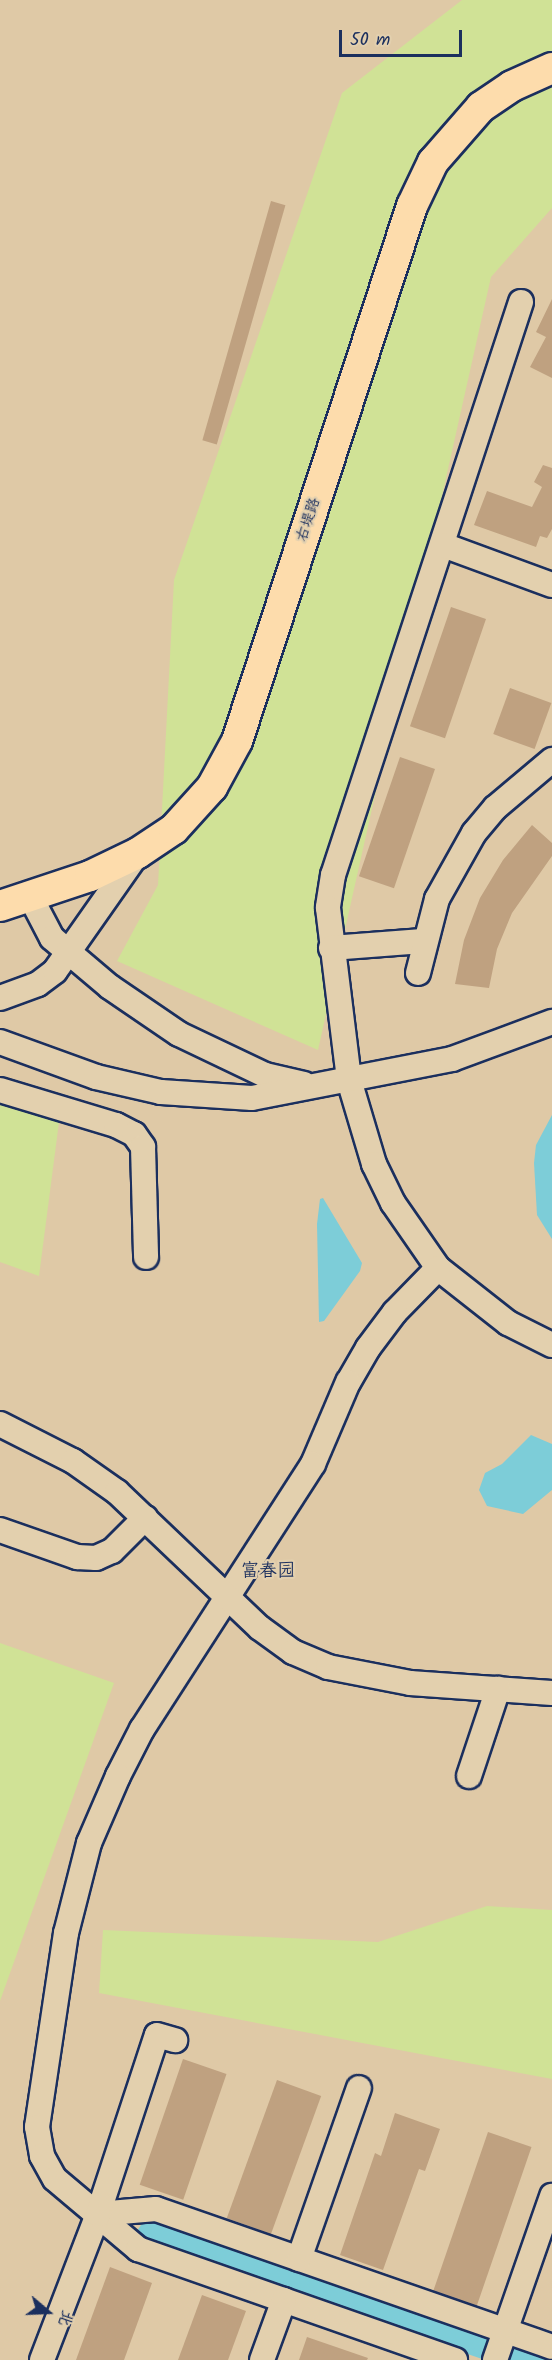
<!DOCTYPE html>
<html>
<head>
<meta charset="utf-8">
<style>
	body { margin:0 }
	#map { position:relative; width:552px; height:2360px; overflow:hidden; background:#dfc9a6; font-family:Kalam,"LXGW WenKai TC",sans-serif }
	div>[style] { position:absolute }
	.green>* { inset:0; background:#d0e296 }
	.water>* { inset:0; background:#7dcdd8 }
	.building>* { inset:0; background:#bfa180; transform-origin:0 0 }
	.roads { filter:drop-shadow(2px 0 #1b2f5e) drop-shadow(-2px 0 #1b2f5e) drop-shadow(0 2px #1b2f5e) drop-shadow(0 -2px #1b2f5e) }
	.minor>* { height:24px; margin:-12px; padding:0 12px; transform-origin:12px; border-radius:12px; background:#e3d0ae }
	.major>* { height:30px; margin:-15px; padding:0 15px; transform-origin:15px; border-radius:15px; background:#fddcac }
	span { translate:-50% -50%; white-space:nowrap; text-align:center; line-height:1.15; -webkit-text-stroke:4.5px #e3d0ae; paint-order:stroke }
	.street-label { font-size:15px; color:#1b2f5e }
	.quarter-label { font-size:18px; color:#1b2f5e }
	.north { position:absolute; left:18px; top:2282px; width:60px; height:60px; -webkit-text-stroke:4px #e3d0ae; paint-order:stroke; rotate:109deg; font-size:16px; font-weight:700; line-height:24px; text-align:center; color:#1b2f5e }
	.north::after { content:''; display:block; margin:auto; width:21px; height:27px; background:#1b2f5e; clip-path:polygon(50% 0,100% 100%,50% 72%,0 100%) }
	.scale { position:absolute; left:339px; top:30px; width:123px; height:27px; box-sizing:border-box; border:3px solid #1b2f5e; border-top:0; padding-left:8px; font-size:18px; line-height:21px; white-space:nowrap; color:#1b2f5e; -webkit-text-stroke:4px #e3d0ae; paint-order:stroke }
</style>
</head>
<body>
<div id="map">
	<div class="green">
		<div style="clip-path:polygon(462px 0,552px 0,552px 208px,491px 277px,318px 1050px,117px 961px,158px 885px,174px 580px,342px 93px)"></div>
		<div style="clip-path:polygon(0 1093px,59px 1122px,39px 1276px,0 1262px)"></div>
		<div style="clip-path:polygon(0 1643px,114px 1683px,0 2001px)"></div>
		<div style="clip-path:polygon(487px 1906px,552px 1910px,552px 2079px,99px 1993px,103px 1930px,378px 1942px)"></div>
	</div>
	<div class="water">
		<div style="clip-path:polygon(552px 1115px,552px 1239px,537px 1215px,534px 1163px,536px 1145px)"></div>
		<div style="clip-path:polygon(323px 1198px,362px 1263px,360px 1271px,324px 1321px,319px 1322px,317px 1224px,320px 1199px)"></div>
		<div style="clip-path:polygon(531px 1435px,552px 1444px,552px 1490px,523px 1514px,487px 1506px,479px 1490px,485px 1473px,502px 1464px)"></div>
		<div style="clip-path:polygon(145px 2219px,152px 2219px,552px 2360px,485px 2360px,146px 2243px,137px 2231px)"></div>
	</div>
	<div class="building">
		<div style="left:271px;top:201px;width:15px;height:249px;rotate:16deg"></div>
		<div style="clip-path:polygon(552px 299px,552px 378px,530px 367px,546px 337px,536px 332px)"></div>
		<div style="clip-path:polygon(543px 465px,552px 468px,552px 529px,547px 538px,540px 536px,536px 547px,474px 525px,487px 491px,532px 507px,542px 487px,534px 482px)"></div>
		<div style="left:451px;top:607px;width:37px;height:126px;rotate:19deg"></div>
		<div style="left:510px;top:688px;width:44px;height:49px;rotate:20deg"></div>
		<div style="left:400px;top:757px;width:37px;height:126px;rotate:19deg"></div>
		<div style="clip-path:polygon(532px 825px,552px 843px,552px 856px,512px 913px,497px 949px,489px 988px,455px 984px,464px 940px,480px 898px,503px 860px)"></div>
		<div style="left:183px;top:2059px;width:46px;height:133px;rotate:19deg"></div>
		<div style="left:277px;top:2080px;width:47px;height:147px;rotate:20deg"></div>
		<div style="clip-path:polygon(395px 2113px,440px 2129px,425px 2171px,419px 2169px,383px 2270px,340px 2255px,375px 2153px,381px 2156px)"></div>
		<div style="left:488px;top:2132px;width:46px;height:168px;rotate:19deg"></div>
		<div style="clip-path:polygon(110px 2267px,152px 2283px,124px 2360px,76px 2360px)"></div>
		<div style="clip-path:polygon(202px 2295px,246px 2311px,228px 2360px,178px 2360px)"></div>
		<div style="clip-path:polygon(307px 2337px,368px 2358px,367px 2360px,299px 2360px)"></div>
	</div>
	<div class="roads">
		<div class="minor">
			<div style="left:521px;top:302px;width:603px;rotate:108.16deg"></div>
			<div style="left:333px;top:875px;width:33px;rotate:99deg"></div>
			<div style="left:328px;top:908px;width:173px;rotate:83deg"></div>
			<div style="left:349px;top:1080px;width:88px;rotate:73.4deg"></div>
			<div style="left:374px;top:1164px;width:43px;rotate:64deg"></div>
			<div style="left:393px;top:1203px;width:79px;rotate:55.3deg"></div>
			<div style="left:438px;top:1268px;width:89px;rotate:38.2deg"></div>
			<div style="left:508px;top:1323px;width:49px;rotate:26.6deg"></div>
			<div style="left:443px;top:545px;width:116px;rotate:20.2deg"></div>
			<div style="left:30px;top:896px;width:47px;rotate:62.4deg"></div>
			<div style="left:52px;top:938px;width:76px;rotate:40.2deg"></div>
			<div style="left:110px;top:987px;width:83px;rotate:34.3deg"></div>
			<div style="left:179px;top:1034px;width:95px;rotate:25.5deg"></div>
			<div style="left:265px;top:1075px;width:40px;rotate:13deg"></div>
			<div style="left:331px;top:948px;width:92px;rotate:-4.4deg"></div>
			<div style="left:418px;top:973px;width:76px;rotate:-75.6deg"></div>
			<div style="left:437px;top:899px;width:76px;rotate:-60.7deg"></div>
			<div style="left:474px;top:833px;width:33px;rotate:-50deg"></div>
			<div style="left:495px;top:808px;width:75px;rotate:-40.1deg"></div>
			<div style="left:0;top:998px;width:40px;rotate:-20.2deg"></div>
			<div style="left:38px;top:984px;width:21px;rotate:-37deg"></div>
			<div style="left:55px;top:971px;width:144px;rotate:-54.9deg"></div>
			<div style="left:0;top:1042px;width:102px;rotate:20deg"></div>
			<div style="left:96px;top:1077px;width:67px;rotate:13deg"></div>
			<div style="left:161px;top:1092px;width:91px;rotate:3.8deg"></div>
			<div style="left:252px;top:1098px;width:204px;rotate:-11deg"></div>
			<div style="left:452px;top:1059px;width:107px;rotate:-20.3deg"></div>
			<div style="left:0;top:1090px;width:121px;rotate:16.8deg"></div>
			<div style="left:116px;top:1125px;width:20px;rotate:27deg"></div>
			<div style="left:134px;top:1134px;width:16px;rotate:55deg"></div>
			<div style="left:143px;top:1147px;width:110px;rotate:88.4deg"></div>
			<div style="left:438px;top:1268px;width:62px;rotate:134.3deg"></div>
			<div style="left:395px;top:1312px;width:45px;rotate:126.9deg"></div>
			<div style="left:368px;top:1348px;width:39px;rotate:120deg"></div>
			<div style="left:348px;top:1382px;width:89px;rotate:113.1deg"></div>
			<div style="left:313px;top:1464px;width:315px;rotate:122.8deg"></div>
			<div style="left:142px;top:1729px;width:53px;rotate:117.1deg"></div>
			<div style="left:118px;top:1776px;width:73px;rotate:113.4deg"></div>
			<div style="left:89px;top:1843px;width:93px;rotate:104.3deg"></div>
			<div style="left:66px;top:1933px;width:196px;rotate:98.5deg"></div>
			<div style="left:37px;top:2127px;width:29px;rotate:80deg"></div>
			<div style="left:42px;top:2156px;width:26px;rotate:61deg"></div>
			<div style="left:55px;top:2179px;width:109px;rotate:40.1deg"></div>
			<div style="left:138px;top:2249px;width:336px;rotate:19.3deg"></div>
			<div style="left:0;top:1424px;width:82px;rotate:26.9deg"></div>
			<div style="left:73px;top:1461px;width:54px;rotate:35.2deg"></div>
			<div style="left:117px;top:1492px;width:197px;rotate:43.6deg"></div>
			<div style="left:260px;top:1628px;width:41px;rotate:36deg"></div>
			<div style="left:293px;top:1652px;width:38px;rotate:23deg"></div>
			<div style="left:328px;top:1667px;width:84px;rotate:11deg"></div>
			<div style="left:410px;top:1683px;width:142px;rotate:4deg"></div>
			<div style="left:0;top:1530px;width:82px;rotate:19.3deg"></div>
			<div style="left:77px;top:1557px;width:19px;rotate:3deg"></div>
			<div style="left:96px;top:1558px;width:17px;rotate:-24deg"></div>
			<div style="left:112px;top:1551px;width:47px;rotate:-45deg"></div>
			<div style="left:469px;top:1776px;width:92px;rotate:-71.6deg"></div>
			<div style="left:98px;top:2214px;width:58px;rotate:-4.9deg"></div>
			<div style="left:156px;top:2209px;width:419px;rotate:19.2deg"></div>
			<div style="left:299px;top:2259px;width:181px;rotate:-70.7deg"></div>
			<div style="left:42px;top:2360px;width:156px;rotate:-69deg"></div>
			<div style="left:98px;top:2214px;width:188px;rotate:-71.8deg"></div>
			<div style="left:157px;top:2035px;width:19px;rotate:16deg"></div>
			<div style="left:262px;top:2360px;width:64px;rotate:-69.9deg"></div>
			<div style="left:495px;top:2360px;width:174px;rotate:-70.8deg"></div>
		</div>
		<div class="major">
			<div style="left:0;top:906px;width:95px;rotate:-18.4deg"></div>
			<div style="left:90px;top:876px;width:53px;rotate:-25.6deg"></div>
			<div style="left:138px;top:853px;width:43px;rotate:-33.7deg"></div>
			<div style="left:174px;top:829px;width:57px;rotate:-47.9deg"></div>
			<div style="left:212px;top:787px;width:52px;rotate:-61.5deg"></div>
			<div style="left:237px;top:741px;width:563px;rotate:-71.89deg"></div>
			<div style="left:412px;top:206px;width:49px;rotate:-64.5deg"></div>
			<div style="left:433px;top:162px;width:73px;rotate:-48.9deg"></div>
			<div style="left:481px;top:107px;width:37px;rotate:-34deg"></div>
			<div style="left:512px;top:86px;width:44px;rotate:-24.2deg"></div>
		</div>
	</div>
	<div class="street-label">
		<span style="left:309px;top:520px;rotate:-72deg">右堤路</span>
	</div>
	<div class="quarter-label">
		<span style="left:268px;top:1572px">富春园</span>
	</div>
	<div class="north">北</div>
	<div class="scale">50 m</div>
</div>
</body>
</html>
